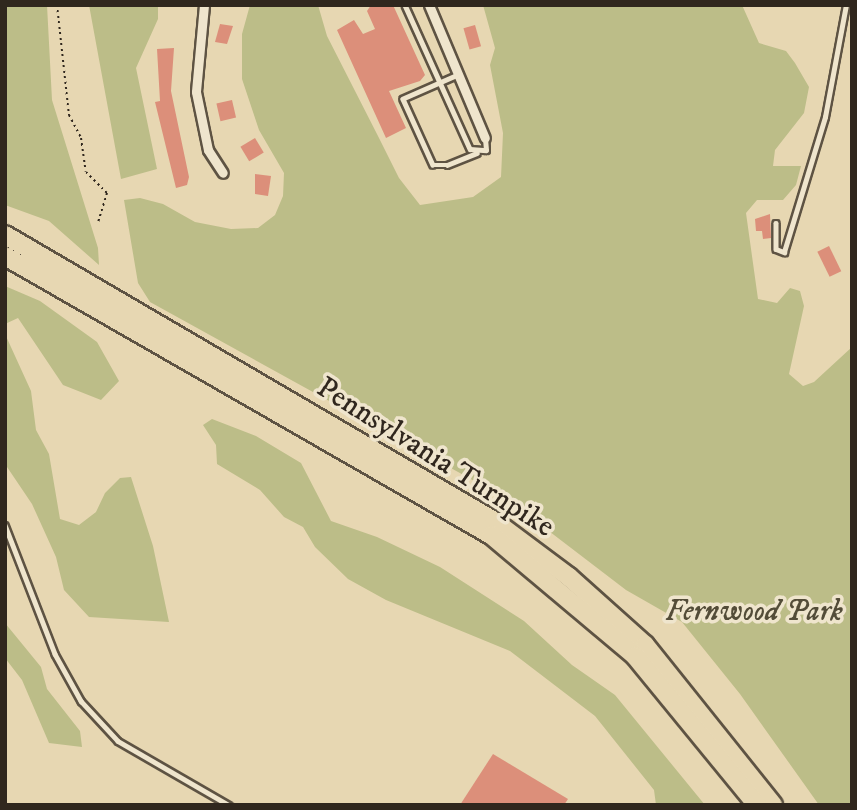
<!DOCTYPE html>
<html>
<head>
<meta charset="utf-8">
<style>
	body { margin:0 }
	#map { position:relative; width:857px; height:810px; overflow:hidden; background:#e7d7b2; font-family:"IM FELL DW Pica",serif }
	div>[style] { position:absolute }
	.green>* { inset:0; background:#bcbd88 }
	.building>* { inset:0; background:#dc8f7a; transform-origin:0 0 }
	.path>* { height:2px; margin-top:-1px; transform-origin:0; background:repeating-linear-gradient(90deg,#30271e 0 2px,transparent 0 5.5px) }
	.roads { filter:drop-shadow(2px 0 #5e5343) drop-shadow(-2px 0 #5e5343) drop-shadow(0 2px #5e5343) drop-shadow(0 -2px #5e5343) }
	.service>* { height:4.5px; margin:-2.25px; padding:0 2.25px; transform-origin:2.25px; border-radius:2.25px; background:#efe5cd }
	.minor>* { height:9px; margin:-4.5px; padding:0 4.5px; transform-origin:4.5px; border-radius:4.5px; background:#efe5cd }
	.motorway>* { height:18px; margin:-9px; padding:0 9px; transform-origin:9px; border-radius:9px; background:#e7d7b2 }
	span { translate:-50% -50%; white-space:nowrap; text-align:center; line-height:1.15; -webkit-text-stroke:7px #efe5cd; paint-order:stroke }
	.street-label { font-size:30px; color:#30271e }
	.park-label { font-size:30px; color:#534c38; font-style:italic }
	.frame { position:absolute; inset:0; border:7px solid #30271e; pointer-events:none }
</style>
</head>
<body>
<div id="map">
	<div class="green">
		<div style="clip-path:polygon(5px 5px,47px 5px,52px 100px,98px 248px,99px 265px,49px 221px,5px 205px)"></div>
		<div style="clip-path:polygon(89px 5px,158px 5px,158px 19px,136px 68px,157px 169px,121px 179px)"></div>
		<div style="clip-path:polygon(250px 5px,318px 5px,327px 36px,379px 138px,399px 178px,420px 205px,473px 197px,501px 177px,503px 133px,490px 65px,495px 48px,483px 5px,742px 5px,759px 43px,786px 51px,795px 63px,809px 87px,804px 113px,775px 150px,773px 166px,801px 166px,796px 185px,783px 200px,757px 200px,746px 213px,758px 299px,777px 303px,790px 288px,800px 291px,804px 306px,789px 374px,803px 386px,814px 382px,852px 347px,852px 805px,819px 805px,740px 694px,682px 622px,626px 590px,507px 499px,150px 302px,138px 283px,124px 200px,140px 198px,163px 204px,195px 222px,231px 229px,258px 228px,275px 215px,283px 196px,284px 173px,259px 130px,242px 79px,242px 34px)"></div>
		<div style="clip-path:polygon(5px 286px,40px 301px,97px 342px,119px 381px,101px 400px,63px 385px,18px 318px,5px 324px)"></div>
		<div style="clip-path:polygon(5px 334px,31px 391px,36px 430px,49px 454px,60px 519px,79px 525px,96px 512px,105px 493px,120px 478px,131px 477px,153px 546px,169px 622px,89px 617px,64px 590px,56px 557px,32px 504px,5px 464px)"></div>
		<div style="clip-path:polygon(212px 419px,256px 436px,301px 463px,331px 521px,377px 537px,440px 567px,524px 621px,572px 665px,615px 695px,705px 805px,656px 805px,654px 790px,595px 716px,510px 651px,386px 600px,348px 579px,315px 547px,303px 527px,284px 517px,260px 490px,217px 464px,216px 445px,203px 425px)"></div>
		<div style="clip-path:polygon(5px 623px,41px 667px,47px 689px,80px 731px,82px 747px,49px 743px,22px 680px,5px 658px)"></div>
	</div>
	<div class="building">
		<div style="clip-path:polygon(371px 5px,393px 5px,425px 75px,420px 81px,389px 91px,406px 128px,386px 138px,337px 30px,354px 20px,363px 34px,375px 29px,367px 11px)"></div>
		<div style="clip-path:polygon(220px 24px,233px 26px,227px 44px,215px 42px)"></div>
		<div style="left:475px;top:25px;width:22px;height:12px;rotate:74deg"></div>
		<div style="clip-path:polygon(174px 48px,171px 91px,189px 177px,187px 185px,176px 188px,155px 102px,160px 101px,157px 49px)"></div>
		<div style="left:232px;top:100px;width:18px;height:16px;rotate:77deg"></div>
		<div style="left:255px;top:138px;width:17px;height:17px;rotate:59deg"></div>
		<div style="clip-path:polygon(255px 174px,271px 176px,268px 196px,255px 194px)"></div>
		<div style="clip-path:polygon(770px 214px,771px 238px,763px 239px,762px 231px,756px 231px,755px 219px)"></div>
		<div style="left:829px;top:246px;width:28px;height:13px;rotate:64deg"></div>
		<div style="clip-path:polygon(493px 754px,568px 799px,564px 805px,460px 805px)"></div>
	</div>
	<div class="path">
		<div style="left:57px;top:5px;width:111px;rotate:83.8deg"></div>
		<div style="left:69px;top:115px;width:26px;rotate:62deg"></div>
		<div style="left:81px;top:138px;width:34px;rotate:82deg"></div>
		<div style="left:86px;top:172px;width:30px;rotate:45deg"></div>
		<div style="left:107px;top:193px;width:31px;rotate:107deg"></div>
	</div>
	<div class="roads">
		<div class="service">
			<div style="left:405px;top:5px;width:158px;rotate:65.7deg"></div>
			<div style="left:470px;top:149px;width:16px;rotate:4deg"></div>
			<div style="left:486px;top:150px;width:12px;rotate:-95deg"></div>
			<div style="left:458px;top:75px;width:60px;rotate:156.4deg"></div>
			<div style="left:403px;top:99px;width:72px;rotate:65.6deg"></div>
			<div style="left:433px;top:165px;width:14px"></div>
			<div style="left:447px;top:165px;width:32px;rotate:-22deg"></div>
			<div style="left:776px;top:223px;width:26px;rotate:90deg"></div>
			<div style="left:776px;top:249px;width:9px;rotate:21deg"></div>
			<div style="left:784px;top:252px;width:141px;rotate:-73.1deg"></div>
			<div style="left:825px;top:117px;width:114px;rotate:-79.4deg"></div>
			<div style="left:5px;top:525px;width:138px;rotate:68.8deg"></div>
			<div style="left:55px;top:654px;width:54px;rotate:61deg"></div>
			<div style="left:81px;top:701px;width:54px;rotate:47.2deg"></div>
			<div style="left:118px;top:741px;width:128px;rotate:30deg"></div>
		</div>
		<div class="minor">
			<div style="left:204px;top:5px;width:87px;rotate:95.3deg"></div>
			<div style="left:196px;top:92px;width:59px;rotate:78.3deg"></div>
			<div style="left:208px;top:150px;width:27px;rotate:57deg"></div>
			<div style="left:429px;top:5px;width:144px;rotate:67.2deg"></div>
		</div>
		<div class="motorway">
			<div style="left:5px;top:235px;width:566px;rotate:30.32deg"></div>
			<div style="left:494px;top:521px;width:94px;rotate:36.7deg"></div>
			<div style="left:569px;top:577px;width:102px;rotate:41.8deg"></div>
			<div style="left:645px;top:645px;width:205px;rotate:51.3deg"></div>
			<div style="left:5px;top:256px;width:560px;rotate:29.86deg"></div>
			<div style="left:491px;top:535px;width:188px;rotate:40deg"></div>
			<div style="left:635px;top:656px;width:193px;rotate:50.7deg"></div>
		</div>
	</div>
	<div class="street-label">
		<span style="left:435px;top:458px;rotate:32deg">Pennsylvania Turnpike</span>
	</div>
	<div class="park-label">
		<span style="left:754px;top:612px">Fernwood Park</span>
	</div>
	<div class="frame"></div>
</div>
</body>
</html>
